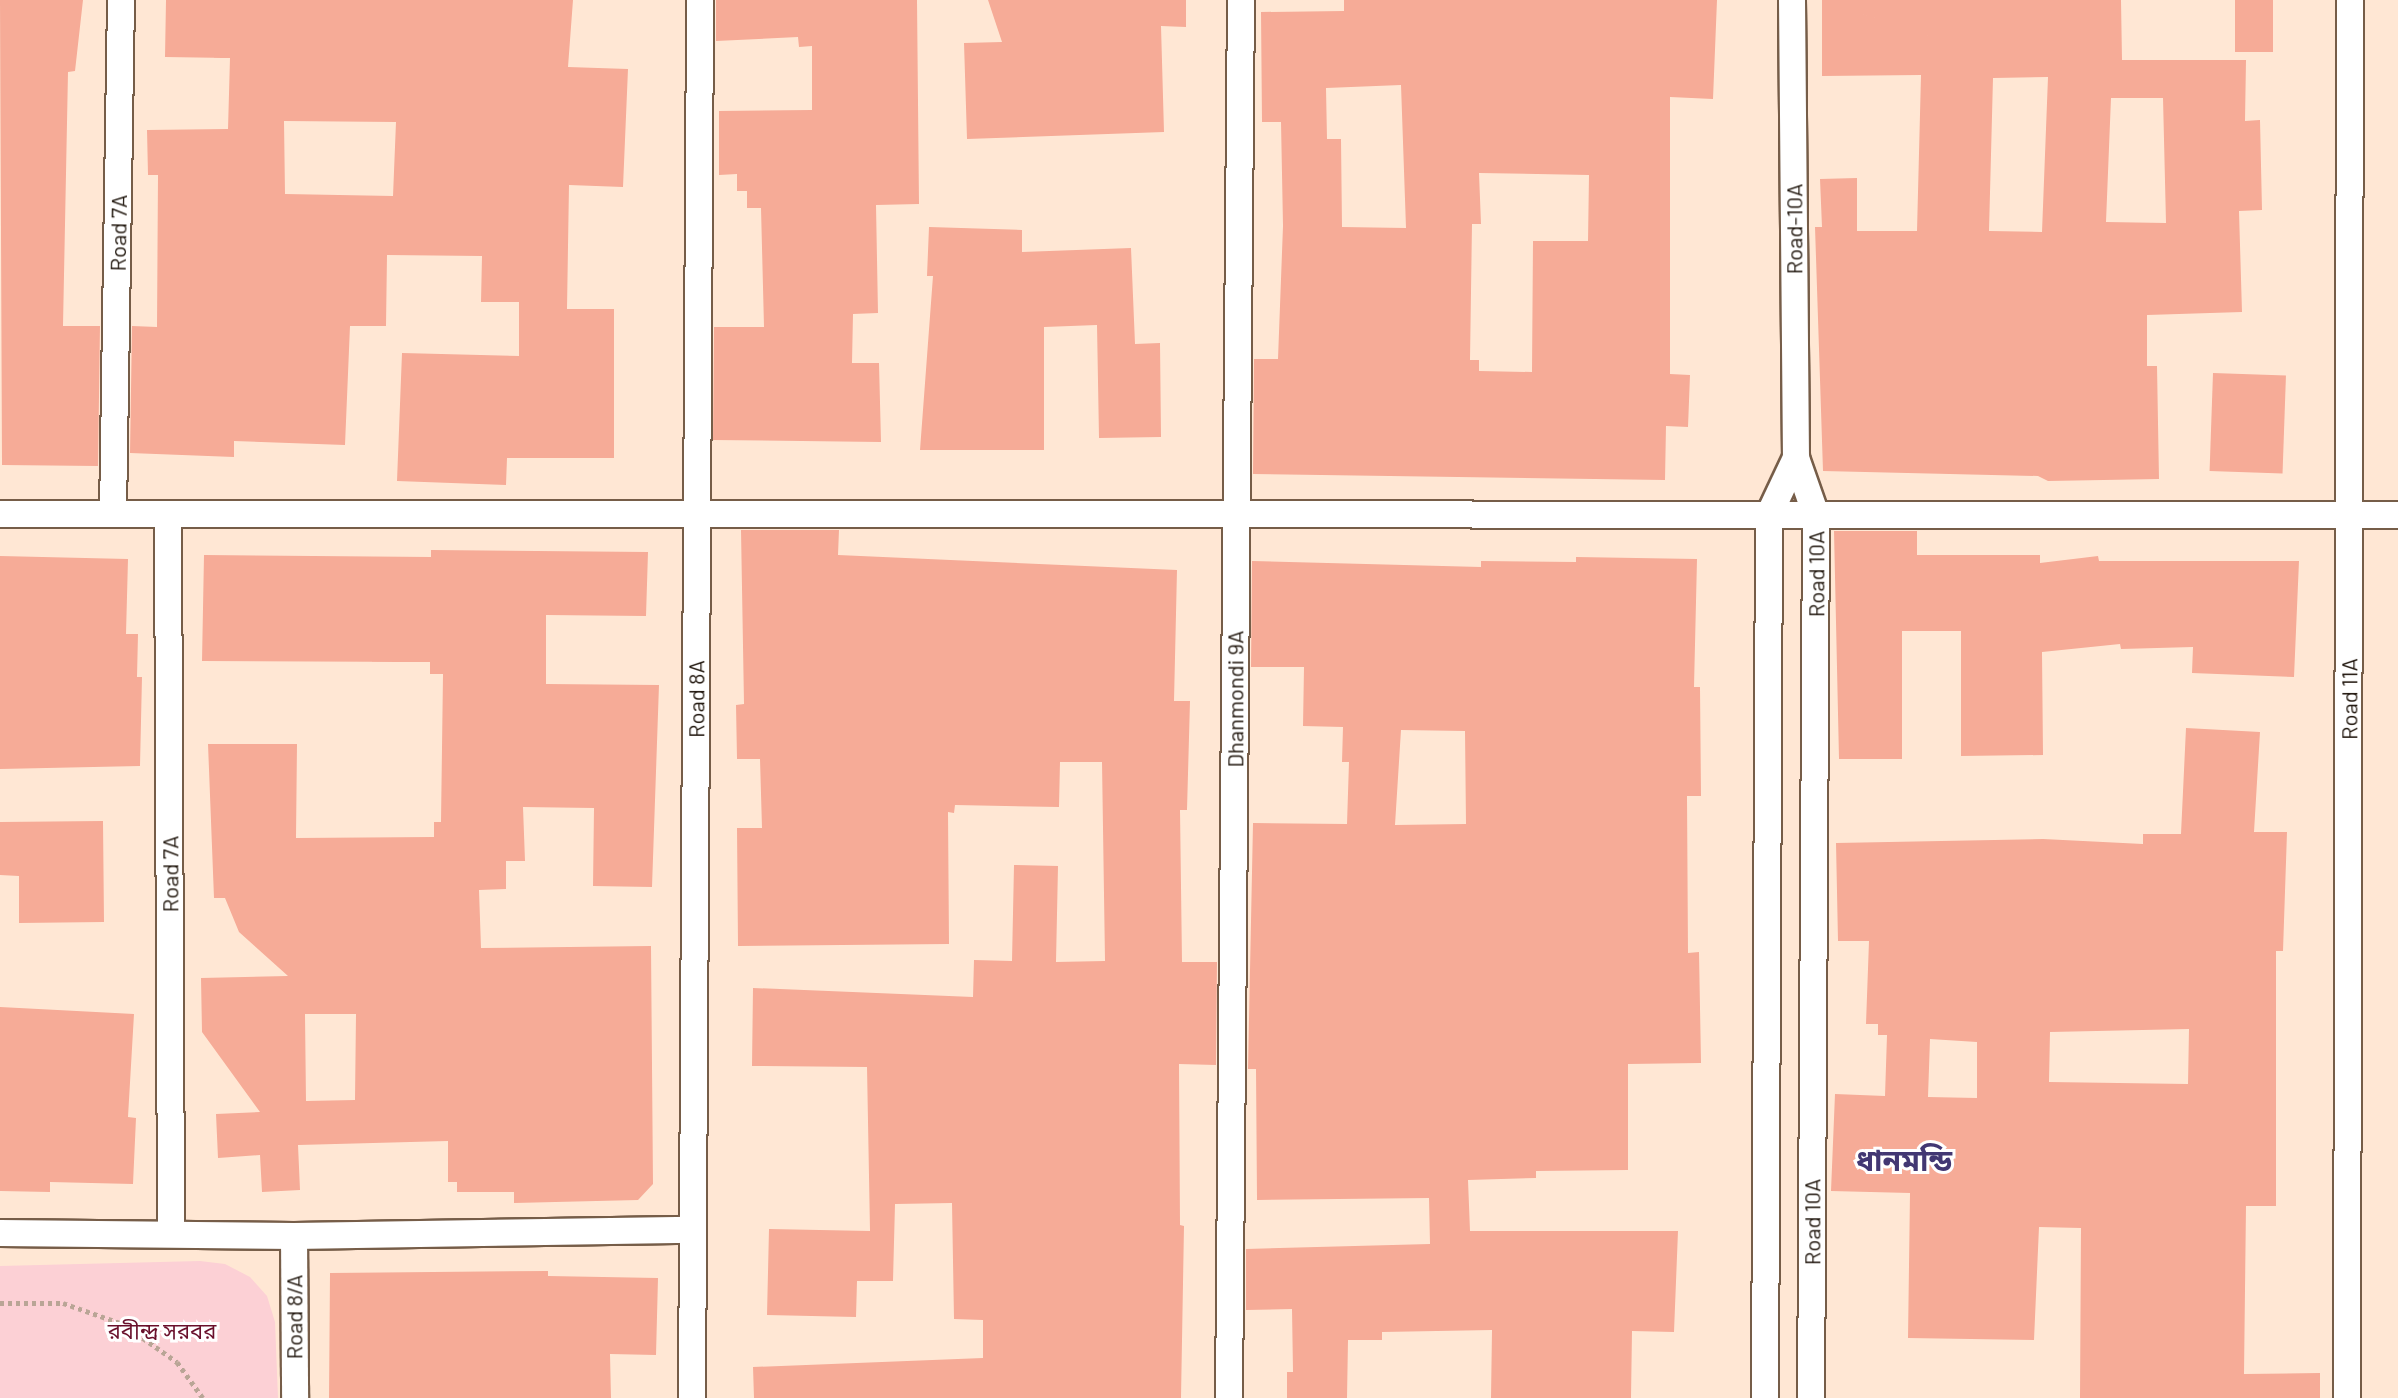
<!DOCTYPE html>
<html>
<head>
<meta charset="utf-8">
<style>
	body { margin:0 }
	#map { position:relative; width:2398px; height:1398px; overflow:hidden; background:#ffe7d4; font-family:Barlow,"Noto Sans Bengali",sans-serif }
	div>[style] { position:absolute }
	.green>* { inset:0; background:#fcd0d5 }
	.building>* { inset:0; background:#f6ab97; transform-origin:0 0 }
	.path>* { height:5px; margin-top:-2.5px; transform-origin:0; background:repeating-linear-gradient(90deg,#b9a596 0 4px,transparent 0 8px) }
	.roads { filter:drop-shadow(2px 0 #765d48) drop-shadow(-2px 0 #765d48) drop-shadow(0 2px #765d48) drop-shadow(0 -2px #765d48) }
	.street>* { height:26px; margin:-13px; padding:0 13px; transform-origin:13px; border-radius:13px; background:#fff }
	span { translate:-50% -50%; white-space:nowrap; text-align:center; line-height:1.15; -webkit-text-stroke:6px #fff; paint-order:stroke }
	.street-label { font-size:22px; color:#1f150c }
	.park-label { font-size:22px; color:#690f2b }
	.district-label { font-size:30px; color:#423773; font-weight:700 }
</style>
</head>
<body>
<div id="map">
	<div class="green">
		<div style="clip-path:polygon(200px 1261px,225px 1264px,250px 1277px,267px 1296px,275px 1322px,278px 1398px,0 1398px,0 1266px)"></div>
	</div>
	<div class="building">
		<div style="clip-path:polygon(0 0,83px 0,75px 71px,68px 72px,63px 326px,100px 326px,98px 466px,2px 465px)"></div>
		<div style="clip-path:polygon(evenodd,166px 0,573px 0,568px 67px,628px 69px,623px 187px,569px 185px,567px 309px,614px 309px,614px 458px,507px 458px,506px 485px,397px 481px,402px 353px,519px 356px,519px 302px,481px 302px,482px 256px,387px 255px,386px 326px,350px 326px,345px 445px,234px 441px,234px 457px,130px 453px,132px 326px,157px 327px,158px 175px,148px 175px,147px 130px,228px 129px,230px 58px,165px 57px,166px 0,284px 121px,396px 122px,393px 196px,285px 194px,284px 121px)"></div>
		<div style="clip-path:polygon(716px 0,917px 0,919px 204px,876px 205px,878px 313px,853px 314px,852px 363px,879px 363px,881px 442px,713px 440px,714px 327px,764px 327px,761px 208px,747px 208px,747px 191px,737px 191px,737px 174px,719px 175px,719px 111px,812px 110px,812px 46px,799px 47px,798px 37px,716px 41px)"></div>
		<div style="clip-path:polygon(988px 0,1186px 0,1186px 27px,1161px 26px,1164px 132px,967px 139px,964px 43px,1002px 42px)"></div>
		<div style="clip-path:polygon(evenodd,1344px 0,1717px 0,1713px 99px,1670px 97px,1670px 374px,1690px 375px,1688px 427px,1666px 426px,1665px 480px,1253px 474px,1254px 359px,1278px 359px,1283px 226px,1281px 122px,1262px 122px,1261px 12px,1344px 11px,1344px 0,1401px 85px,1406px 228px,1342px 227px,1341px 139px,1327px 139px,1326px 88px,1401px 85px,1344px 0,1479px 173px,1589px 175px,1588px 241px,1533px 241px,1532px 372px,1479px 371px,1479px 360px,1470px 360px,1472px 224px,1481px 224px,1479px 173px)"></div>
		<div style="clip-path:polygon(evenodd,1822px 0,2121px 0,2122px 60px,2246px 60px,2245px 121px,2260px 120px,2262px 210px,2239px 211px,2242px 312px,2147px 315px,2147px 366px,2157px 366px,2159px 479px,2048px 481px,2038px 476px,1823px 471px,1815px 227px,1822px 227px,1820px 179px,1857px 178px,1857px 231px,1917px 231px,1921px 75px,1822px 76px,1822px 0,2048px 77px,2042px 232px,1989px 231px,1993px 78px,2048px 77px,1822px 0,2111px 98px,2163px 98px,2166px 223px,2106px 222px,2111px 98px)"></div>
		<div style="left:2235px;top:0;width:38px;height:52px"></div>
		<div style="clip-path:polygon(929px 227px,1022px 230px,1022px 252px,1131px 248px,1135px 344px,1160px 343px,1161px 437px,1099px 438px,1097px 325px,1044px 327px,1044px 450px,920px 450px,933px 276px,927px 276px)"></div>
		<div style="left:2213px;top:373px;width:73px;height:98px;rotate:2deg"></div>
		<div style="clip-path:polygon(741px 530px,839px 530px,838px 555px,1177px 570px,1174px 701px,1190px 701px,1187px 810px,1180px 810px,1182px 962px,1217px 962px,1216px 1065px,1179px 1064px,1180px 1225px,1184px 1226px,1181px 1398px,754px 1398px,753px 1367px,983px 1358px,983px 1320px,954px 1319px,952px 1203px,895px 1204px,893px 1281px,857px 1281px,856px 1317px,767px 1315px,769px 1229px,870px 1231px,867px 1067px,752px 1066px,753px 988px,973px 997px,974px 960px,1012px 961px,1014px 865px,1058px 866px,1056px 962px,1105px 961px,1102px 762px,1060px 762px,1059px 807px,955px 805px,954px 813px,948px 812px,949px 944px,738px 946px,737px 828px,762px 828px,760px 759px,737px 759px,736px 705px,744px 704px)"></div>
		<div style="clip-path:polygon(1834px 531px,1917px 531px,1917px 555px,2040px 555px,2040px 563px,2098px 556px,2099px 561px,2299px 561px,2294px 677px,2192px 673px,2193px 647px,2121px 649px,2120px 644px,2042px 652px,2043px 755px,1961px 756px,1961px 631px,1902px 631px,1902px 759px,1839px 759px)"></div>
		<div style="clip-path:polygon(evenodd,431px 550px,648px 552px,646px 616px,546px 615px,546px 684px,659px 685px,652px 887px,593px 886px,594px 808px,523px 807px,525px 861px,506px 861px,506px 889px,479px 890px,481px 948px,651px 946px,653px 1184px,638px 1200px,514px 1203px,514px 1192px,457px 1192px,457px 1182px,448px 1182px,448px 1141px,298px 1145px,300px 1190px,262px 1192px,260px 1155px,218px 1158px,216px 1114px,260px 1112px,202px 1032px,201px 978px,288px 976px,239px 932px,225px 898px,214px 898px,208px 744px,297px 744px,296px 838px,434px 837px,434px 822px,441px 822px,443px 674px,430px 674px,430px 662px,202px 661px,204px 555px,431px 557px,431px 550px,305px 1014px,356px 1014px,355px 1100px,306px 1101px,305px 1014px)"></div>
		<div style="clip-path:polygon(0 556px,128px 559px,126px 634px,138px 634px,137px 677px,142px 677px,140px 766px,0 769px)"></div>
		<div style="clip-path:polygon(evenodd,1576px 557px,1697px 559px,1694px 687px,1700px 687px,1701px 796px,1687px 796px,1688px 953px,1699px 952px,1701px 1063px,1628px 1064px,1628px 1170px,1536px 1171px,1536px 1178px,1468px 1180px,1470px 1231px,1678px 1231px,1674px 1332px,1632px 1331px,1631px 1398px,1491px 1398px,1492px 1330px,1382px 1332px,1382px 1340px,1348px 1340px,1347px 1398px,1287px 1398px,1287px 1372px,1293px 1372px,1292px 1309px,1246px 1310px,1246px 1249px,1430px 1244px,1429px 1198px,1257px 1200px,1256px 1069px,1248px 1069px,1253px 823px,1347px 824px,1349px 762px,1342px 762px,1343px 727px,1303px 726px,1304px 667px,1251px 667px,1252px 561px,1481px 567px,1481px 561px,1576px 562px,1576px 557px,1401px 730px,1465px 731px,1466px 824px,1395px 825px,1401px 730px)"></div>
		<div style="clip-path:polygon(evenodd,2186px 728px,2260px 732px,2254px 832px,2287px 832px,2283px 951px,2276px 951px,2276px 1206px,2246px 1206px,2244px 1374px,2320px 1373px,2320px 1398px,2080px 1398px,2081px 1228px,2039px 1227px,2034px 1340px,1908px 1338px,1910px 1193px,1831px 1191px,1835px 1094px,1885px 1096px,1887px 1035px,1878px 1035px,1878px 1024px,1866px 1024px,1869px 941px,1838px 941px,1836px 843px,2043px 839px,2143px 844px,2143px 834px,2181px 834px,2186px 728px,2189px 1029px,2188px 1084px,2049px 1082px,2050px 1032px,2189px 1029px,2186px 728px,1930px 1039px,1977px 1042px,1977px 1098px,1928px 1097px,1930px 1039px)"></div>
		<div style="clip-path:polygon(103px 821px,104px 922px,19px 923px,19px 876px,0 875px,0 822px)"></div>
		<div style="clip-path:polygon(0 1007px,134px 1014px,128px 1117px,136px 1118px,133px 1184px,50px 1182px,50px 1192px,0 1191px)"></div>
		<div style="clip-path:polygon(548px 1271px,548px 1276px,658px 1278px,656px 1355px,610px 1354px,611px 1398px,329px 1398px,330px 1273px)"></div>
	</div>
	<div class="path">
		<div style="left:0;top:1303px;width:63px"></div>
		<div style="left:63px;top:1303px;width:64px;rotate:19.3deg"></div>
		<div style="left:123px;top:1324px;width:66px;rotate:35.1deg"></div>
		<div style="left:177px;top:1362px;width:44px;rotate:54.2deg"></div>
	</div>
	<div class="roads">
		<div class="street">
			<div style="left:1792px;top:0;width:458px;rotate:89.5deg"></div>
			<div style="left:1796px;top:458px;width:60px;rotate:70.7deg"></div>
			<div style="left:1816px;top:515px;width:883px;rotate:90.32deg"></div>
			<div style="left:0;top:514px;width:2398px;rotate:0.02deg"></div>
			<div style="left:113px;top:514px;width:514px;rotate:-89.11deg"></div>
			<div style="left:168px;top:514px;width:720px;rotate:89.76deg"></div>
			<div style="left:0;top:1233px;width:294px;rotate:0.6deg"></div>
			<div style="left:294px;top:1236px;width:399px;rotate:-0.9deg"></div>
			<div style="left:294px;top:1236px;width:162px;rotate:89.6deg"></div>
			<div style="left:692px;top:1398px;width:1398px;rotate:-89.67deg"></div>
			<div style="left:1229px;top:1398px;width:1398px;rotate:-89.51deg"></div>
			<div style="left:1765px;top:1398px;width:883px;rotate:-89.74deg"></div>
			<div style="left:1769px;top:515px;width:63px;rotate:-64.7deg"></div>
			<div style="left:2347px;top:1398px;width:1398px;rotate:-89.88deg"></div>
		</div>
	</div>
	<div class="street-label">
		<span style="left:1794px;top:229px;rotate:-90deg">Road-10A</span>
		<span style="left:118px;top:233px;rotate:-89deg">Road 7A</span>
		<span style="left:1816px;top:574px;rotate:-90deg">Road 10A</span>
		<span style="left:696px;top:699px;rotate:-90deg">Road 8A</span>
		<span style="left:1235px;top:699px;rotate:-90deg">Dhanmondi 9A</span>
		<span style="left:2349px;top:699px;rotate:-90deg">Road 11A</span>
		<span style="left:170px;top:874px;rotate:-90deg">Road 7A</span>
		<span style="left:1812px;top:1222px;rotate:-90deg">Road 10A</span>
		<span style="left:294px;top:1317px;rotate:-90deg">Road 8/A</span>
	</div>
	<div class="park-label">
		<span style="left:162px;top:1331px">রবীন্দ্র সরবর</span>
	</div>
	<div class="district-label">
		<span style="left:1904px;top:1159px">ধানমন্ডি</span>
	</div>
</div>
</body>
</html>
